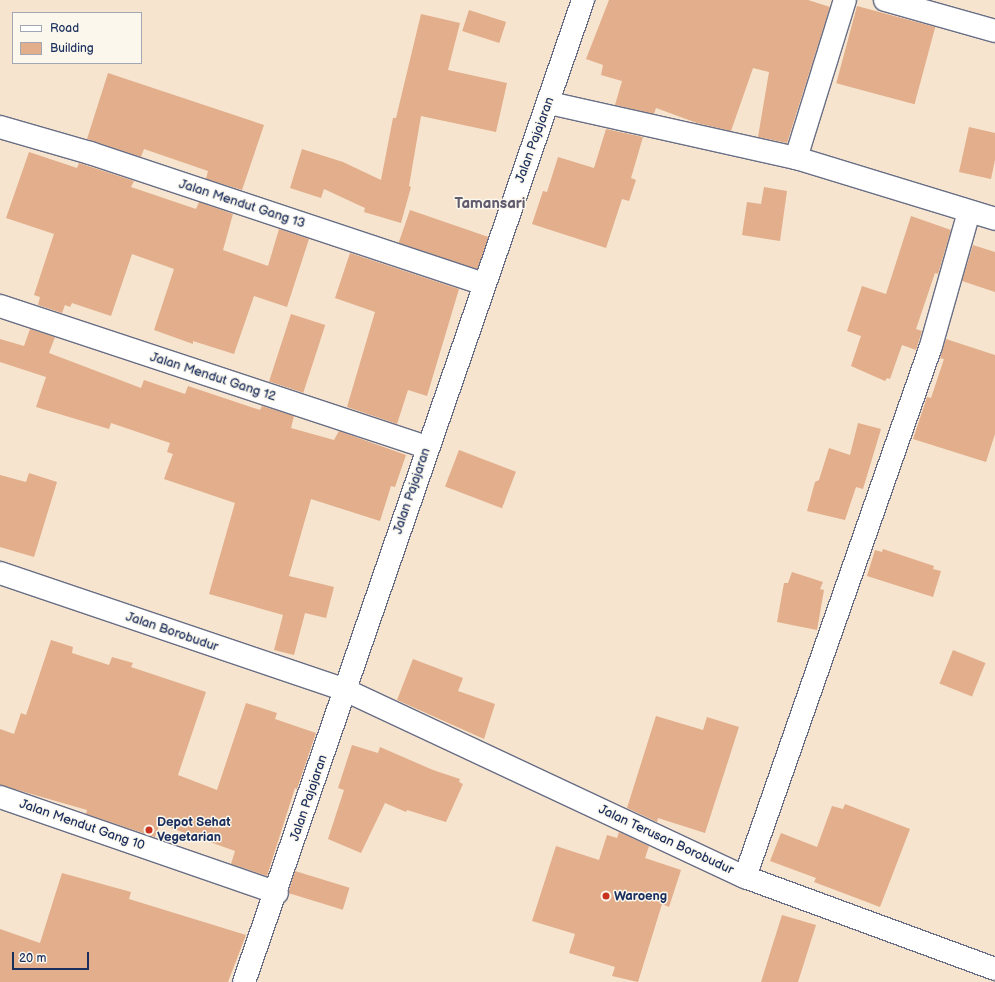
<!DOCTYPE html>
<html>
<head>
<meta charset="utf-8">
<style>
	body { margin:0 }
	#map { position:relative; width:995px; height:982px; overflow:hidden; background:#f6e4ce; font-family:"Balsamiq Sans",sans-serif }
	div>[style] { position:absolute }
	.building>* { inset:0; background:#e2ae8b; transform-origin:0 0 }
	.roads { filter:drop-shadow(1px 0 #686e85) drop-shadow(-1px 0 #686e85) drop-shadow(0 1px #686e85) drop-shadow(0 -1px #686e85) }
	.street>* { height:22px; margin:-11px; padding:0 11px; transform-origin:11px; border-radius:11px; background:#fff }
	.dots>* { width:11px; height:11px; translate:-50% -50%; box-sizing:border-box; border:2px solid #fbf7ec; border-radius:50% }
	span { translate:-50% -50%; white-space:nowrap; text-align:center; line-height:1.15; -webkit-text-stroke:3px #fbf7ec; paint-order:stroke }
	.street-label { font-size:13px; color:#1b2f5e }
	.poi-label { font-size:13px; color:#1b2f5e; font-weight:700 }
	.left { translate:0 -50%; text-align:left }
	.quarter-label { font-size:15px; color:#615b6e; font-weight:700 }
	.legend { position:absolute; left:12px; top:12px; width:130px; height:52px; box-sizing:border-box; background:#fbf7ec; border:1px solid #a1a7b3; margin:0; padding:5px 7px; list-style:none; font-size:12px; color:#1b2f5e }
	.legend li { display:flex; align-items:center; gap:8px; height:20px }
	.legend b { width:20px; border:1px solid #a1a7b3 }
	.scale { position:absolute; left:12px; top:952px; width:77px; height:18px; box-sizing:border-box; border:2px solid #1b2f5e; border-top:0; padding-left:5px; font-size:12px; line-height:14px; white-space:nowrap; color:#1b2f5e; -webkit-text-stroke:3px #fbf7ec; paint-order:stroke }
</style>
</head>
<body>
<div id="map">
	<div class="building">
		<div style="clip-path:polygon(609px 0,808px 0,830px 7px,787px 143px,758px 137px,769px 72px,753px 68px,731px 131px,697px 123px,656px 108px,654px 114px,615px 105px,622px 81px,601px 75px,603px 65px,586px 59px)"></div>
		<div style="left:857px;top:6px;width:81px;height:80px;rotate:15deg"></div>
		<div style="left:469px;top:10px;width:39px;height:22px;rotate:18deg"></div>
		<div style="clip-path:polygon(421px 14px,460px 23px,448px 70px,507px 83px,496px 132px,421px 116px,409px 186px,411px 187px,401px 223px,364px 212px,365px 208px,324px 189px,321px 198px,290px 188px,302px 149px,343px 162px,381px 180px,393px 118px,396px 118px)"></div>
		<div style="clip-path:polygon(108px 73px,264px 125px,242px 190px,206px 179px,208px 171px,144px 149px,141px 157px,87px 139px)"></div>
		<div style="clip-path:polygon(969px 127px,995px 133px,995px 160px,991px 179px,959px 172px)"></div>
		<div style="clip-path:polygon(606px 129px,643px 137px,631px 178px,636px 180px,629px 201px,622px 199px,606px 248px,532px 224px,543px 191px,547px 192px,558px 157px,594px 168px)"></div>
		<div style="clip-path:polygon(29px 152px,77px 168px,79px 163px,134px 181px,131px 187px,196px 209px,199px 202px,233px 214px,223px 250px,268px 266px,279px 229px,309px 239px,287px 307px,254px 296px,234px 354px,193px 341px,193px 344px,154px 330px,174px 269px,132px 254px,111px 316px,72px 303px,70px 307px,65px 305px,62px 313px,38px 305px,40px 297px,34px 295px,54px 234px,6px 218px)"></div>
		<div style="clip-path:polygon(764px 187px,787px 191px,780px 241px,742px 235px,747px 202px,761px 204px)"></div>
		<div style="left:410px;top:210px;width:83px;height:35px;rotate:19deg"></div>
		<div style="clip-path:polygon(911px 216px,951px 230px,938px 274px,935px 273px,916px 329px,922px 331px,916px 350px,902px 345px,890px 379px,887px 378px,885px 381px,851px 366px,861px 336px,847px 331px,862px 286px,886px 294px)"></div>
		<div style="clip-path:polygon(973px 245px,995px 252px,995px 292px,962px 281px)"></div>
		<div style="clip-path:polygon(350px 253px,459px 289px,427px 396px,408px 390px,397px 424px,347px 407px,375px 312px,335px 298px)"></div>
		<div style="left:291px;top:314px;width:36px;height:71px;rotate:18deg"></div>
		<div style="clip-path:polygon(30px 329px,55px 337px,49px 353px,141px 388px,144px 380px,185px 394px,188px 386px,260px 410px,262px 406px,294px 416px,291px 428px,334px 440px,339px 431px,406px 455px,395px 487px,391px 486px,380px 521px,311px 499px,289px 576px,334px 587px,326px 618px,305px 613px,294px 655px,274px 650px,283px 615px,209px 594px,235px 503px,164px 479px,173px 454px,167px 452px,170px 443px,111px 423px,109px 429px,36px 407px,46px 377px,0 362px,0 339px,24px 346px)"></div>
		<div style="clip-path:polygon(946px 339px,995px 355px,995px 434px,986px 462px,913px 439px,927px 397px,931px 398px,944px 359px,940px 358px)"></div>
		<div style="clip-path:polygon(858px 423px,881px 429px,863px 489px,856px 487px,845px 520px,807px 511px,815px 482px,819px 480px,829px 448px,850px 455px)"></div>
		<div style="left:459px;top:450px;width:61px;height:39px;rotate:21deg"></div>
		<div style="clip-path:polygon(29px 473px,57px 482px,34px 557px,0 547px,0 475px,26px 482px)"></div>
		<div style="clip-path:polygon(883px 549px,934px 566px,933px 569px,941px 571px,933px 597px,867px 576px,875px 550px,882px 552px)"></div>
		<div style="clip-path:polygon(792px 572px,823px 582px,820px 589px,824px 590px,817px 630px,777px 622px,784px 583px,788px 583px)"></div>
		<div style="clip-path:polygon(51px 640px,73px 647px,72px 653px,109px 665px,112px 657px,133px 663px,131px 667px,206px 692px,178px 775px,217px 790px,246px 703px,277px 713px,275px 719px,316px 733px,297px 789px,295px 788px,267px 876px,231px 864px,235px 851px,160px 824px,155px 837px,86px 814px,87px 810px,0 785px,0 729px,14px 734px,21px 713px,26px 715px)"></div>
		<div style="left:953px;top:650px;width:35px;height:36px;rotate:22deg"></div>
		<div style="clip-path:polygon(413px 659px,463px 678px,458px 691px,495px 704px,484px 739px,397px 700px)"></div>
		<div style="clip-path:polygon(656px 716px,703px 730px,707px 717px,739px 727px,705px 833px,658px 818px,657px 822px,627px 808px)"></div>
		<div style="clip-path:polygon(352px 745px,378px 753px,380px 747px,433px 770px,460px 779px,459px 782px,463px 784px,446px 822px,407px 810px,406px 812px,385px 803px,361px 853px,328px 839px,344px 790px,338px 788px)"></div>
		<div style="clip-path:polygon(845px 804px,910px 829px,880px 907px,814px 882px,816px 878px,770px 861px,781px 833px,817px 847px,832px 806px,843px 809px)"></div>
		<div style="clip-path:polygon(619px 832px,649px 846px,645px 858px,681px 870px,669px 907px,662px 904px,638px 982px,612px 976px,615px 967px,569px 953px,575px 934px,532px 921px,556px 846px,599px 860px,607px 835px,617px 838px)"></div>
		<div style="left:295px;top:871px;width:57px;height:23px;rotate:17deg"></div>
		<div style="clip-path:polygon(62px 873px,131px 892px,129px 899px,246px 935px,228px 982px,0 982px,0 929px,40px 943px)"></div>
		<div style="clip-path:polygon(782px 915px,816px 925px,798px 982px,761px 982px)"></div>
	</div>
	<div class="roads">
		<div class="street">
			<div style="left:885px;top:0;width:114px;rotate:15.7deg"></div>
			<div style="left:549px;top:103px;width:253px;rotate:12.6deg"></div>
			<div style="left:796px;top:158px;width:208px;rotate:17deg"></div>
			<div style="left:0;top:127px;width:94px;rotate:16.1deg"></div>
			<div style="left:90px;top:153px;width:414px;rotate:18.4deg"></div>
			<div style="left:796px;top:158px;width:165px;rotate:-72.8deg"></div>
			<div style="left:0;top:306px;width:450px;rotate:18.3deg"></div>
			<div style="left:0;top:573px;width:364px;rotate:18.7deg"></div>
			<div style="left:345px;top:690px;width:442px;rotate:25.1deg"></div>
			<div style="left:745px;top:877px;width:266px;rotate:20.2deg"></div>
			<div style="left:0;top:797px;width:293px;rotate:19.1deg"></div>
			<div style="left:745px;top:877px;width:563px;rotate:-70.7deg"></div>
			<div style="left:931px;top:346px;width:139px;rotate:-74.2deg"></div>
			<div style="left:244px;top:982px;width:1039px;rotate:-70.95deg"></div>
		</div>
	</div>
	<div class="dots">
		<div style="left:149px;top:830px;background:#c8321e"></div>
		<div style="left:606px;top:896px;background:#c8321e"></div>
	</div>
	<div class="street-label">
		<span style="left:535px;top:140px;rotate:-70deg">Jalan Pajajaran</span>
		<span style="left:242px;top:204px;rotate:18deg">Jalan Mendut Gang 13</span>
		<span style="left:213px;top:377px;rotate:18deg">Jalan Mendut Gang 12</span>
		<span style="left:412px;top:491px;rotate:-71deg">Jalan Pajajaran</span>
		<span style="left:172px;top:632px;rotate:19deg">Jalan Borobudur</span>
		<span style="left:309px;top:798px;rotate:-71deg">Jalan Pajajaran</span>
		<span style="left:82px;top:825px;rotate:19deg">Jalan Mendut Gang 10</span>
		<span style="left:666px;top:840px;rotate:25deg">Jalan Terusan Borobudur</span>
	</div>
	<div class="poi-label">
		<span class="left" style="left:157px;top:830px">Depot Sehat<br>Vegetarian</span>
		<span class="left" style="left:614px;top:896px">Waroeng</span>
	</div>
	<div class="quarter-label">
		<span style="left:490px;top:204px">Tamansari</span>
	</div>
	<ul class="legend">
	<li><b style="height:5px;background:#fff"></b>Road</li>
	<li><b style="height:11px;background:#e2ae8b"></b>Building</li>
	</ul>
	<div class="scale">20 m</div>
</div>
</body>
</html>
